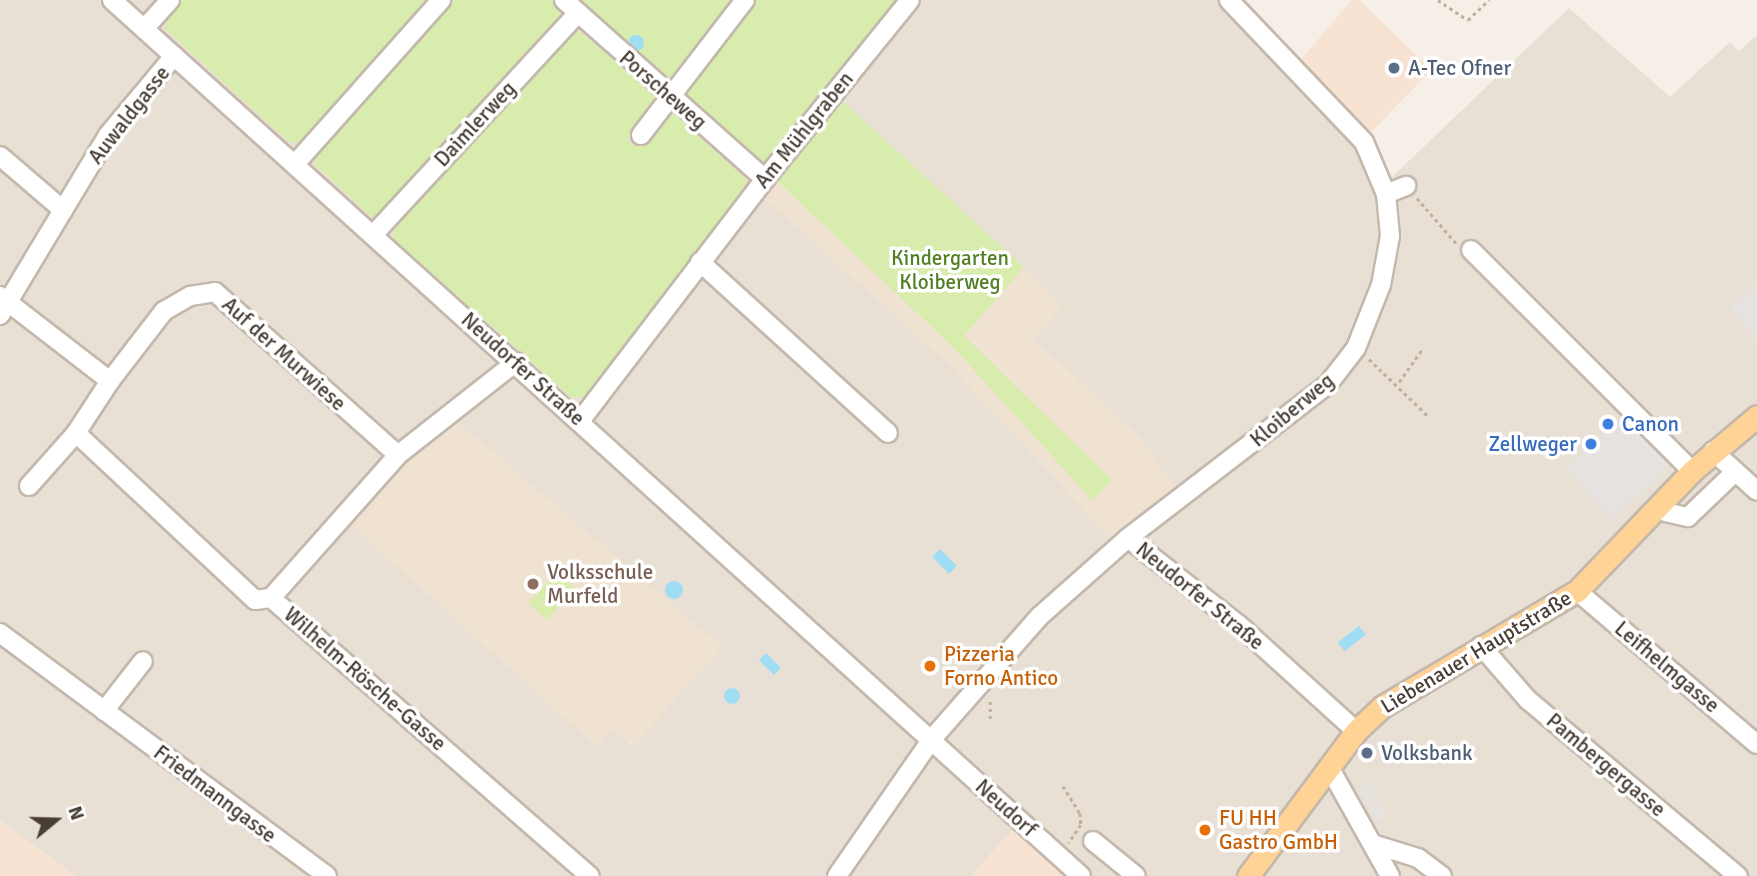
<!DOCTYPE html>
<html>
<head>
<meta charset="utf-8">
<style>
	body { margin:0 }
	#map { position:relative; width:1757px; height:876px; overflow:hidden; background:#f5efe7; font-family:Signika,sans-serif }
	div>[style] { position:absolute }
	.residential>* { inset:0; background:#e9e0d5 }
	.commercial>* { inset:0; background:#f8e2d1 }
	.education>* { inset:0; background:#efe2d0 }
	.green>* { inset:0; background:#d8ecad; transform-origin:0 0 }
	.parking>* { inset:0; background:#e5e2df; transform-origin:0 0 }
	.water>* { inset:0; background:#9fddf5; transform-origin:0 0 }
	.round { border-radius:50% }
	.path>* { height:2.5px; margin-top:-1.25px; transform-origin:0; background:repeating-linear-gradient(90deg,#c4af99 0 3.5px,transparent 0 7px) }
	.roads { filter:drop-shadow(2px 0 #c4b8ac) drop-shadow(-2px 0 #c4b8ac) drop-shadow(0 2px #c4b8ac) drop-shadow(0 -2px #c4b8ac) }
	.minor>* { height:18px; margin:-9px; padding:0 9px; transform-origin:9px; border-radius:9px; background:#fff }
	.major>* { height:21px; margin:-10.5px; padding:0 10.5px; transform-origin:10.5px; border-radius:10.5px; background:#ffd396 }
	.dots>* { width:19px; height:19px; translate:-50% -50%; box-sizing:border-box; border:4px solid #fff; border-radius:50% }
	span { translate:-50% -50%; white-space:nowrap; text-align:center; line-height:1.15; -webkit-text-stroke:7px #fff; paint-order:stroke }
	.service-label { font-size:21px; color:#4e5e75 }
	.left { translate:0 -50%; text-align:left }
	.street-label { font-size:21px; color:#483e35 }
	.park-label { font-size:21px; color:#527f24 }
	.shop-label { font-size:21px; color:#366cbe }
	.right { translate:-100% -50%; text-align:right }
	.education-label { font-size:21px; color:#785e54 }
	.food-label { font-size:21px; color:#c56008 }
	.north { position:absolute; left:21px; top:785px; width:70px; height:70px; -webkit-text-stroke:5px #fff; paint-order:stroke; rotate:71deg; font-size:19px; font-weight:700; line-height:28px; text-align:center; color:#483e35 }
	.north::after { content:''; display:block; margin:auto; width:24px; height:32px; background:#483e35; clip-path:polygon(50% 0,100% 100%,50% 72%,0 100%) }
</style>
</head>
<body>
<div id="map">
	<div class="residential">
		<div style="clip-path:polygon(evenodd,0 0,1240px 0,1299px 62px,1352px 0,1359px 0,1431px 70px,1368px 135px,1390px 179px,1569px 8px,1670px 97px,1730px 42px,1739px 51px,1757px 35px,1757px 876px,1064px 876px,1012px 830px,971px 876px,76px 876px,0 821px,0 0,840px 100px,1062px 305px,1033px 339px,1142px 440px,1147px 512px,1112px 539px,947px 362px,764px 197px,840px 100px,0 0,721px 646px,633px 745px,613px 727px,721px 646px)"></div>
	</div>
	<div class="commercial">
		<div style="clip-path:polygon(1352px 0,1359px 0,1431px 70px,1368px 135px,1299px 62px)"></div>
		<div style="clip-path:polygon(0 821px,76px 876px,0 876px)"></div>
		<div style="clip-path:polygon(1012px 830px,1064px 876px,971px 876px)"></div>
	</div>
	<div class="education">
		<div style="clip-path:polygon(840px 99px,1062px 305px,1033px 339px,1142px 440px,1178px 492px,1112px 539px,947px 362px,763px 197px)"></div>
		<div style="clip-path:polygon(458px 422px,722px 647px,634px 745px,613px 728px,597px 747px,348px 522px,402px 465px)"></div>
	</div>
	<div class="green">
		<div style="clip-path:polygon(180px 0,430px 0,303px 142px,289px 142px,165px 29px,167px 15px)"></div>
		<div style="clip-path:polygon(453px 0,551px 0,559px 8px,560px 22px,384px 216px,372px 217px,316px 166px,315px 155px)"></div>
		<div style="clip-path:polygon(580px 0,738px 0,677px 81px,667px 82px)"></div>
		<div style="clip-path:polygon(754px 0,900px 0,774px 161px,756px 163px,687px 100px,686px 91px)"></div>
		<div style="clip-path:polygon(571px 30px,579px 31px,658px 96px,627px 140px,635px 146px,663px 115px,675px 115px,746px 179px,748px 191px,587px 397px,572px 398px,393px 238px,394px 223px)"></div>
		<div style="clip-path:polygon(840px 99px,1024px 267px,964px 336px,1112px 480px,1093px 501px,953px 347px,777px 181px)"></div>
		<div style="left:557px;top:572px;width:25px;height:42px;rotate:43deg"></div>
	</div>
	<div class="parking">
		<div style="clip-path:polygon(1757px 284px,1757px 341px,1730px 306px)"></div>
		<div style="left:1624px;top:414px;width:69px;height:80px;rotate:47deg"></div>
		<div style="clip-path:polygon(1371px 782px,1378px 796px,1369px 801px,1371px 806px,1381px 802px,1386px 817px,1376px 822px,1361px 790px)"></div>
	</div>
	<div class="water">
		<div class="round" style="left:628px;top:35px;width:16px;height:16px"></div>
		<div style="left:940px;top:549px;width:24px;height:11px;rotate:45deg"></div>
		<div class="round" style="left:665px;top:581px;width:18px;height:18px"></div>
		<div style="left:1359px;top:626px;width:11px;height:27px;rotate:52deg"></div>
		<div style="left:766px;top:653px;width:21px;height:10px;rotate:45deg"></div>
		<div class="round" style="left:724px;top:688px;width:16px;height:16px"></div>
	</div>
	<div class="path">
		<div style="left:1438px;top:0;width:36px;rotate:34deg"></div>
		<div style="left:1468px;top:20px;width:29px;rotate:-44deg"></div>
		<div style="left:1417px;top:198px;width:60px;rotate:49.1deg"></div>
		<div style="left:1369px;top:359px;width:81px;rotate:44deg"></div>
		<div style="left:1399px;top:382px;width:42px;rotate:-54.8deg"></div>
		<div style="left:990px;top:719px;width:20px;rotate:-90deg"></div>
		<div style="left:1063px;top:786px;width:32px;rotate:58deg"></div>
		<div style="left:1080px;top:813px;width:12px;rotate:85deg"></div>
		<div style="left:1081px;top:825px;width:22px;rotate:124deg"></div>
	</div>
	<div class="roads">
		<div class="minor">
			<div style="left:112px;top:0;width:1306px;rotate:42.11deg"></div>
			<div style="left:564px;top:0;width:269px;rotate:41.7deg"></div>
			<div style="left:144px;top:29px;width:39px;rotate:-48deg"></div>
			<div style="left:641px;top:135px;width:170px;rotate:-52.4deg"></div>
			<div style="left:0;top:156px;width:83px;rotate:40.6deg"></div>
			<div style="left:295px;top:164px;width:220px;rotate:-48.3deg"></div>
			<div style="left:1386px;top:194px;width:22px;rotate:-22deg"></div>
			<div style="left:373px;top:235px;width:301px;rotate:-47.3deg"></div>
			<div style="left:1471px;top:250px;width:313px;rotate:45deg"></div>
			<div style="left:700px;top:262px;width:254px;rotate:42.3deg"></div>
			<div style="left:0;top:296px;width:139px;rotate:37.7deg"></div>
			<div style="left:110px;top:381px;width:62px;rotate:123.2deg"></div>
			<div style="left:76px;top:433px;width:245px;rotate:43deg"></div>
			<div style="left:255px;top:600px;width:16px;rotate:-7deg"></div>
			<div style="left:0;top:315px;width:210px;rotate:-59deg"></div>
			<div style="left:108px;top:135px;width:103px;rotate:-50.1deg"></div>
			<div style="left:516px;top:362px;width:150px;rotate:141.8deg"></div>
			<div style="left:398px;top:455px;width:191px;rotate:131.6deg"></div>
			<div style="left:271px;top:598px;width:423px;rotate:41.1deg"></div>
			<div style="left:110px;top:381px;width:88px;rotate:-52.4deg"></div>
			<div style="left:164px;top:311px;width:30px;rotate:-30deg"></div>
			<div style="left:190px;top:296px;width:25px;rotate:-9deg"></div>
			<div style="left:215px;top:292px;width:245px;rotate:41.7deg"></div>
			<div style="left:580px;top:421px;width:305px;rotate:-52.6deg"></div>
			<div style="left:765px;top:179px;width:230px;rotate:-51deg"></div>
			<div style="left:1713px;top:451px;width:59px;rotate:42.3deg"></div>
			<div style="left:29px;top:486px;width:71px;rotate:-48.4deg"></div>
			<div style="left:1657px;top:510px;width:32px;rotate:13deg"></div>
			<div style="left:1688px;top:517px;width:65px;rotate:-43.8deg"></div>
			<div style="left:1128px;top:538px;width:141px;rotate:38.1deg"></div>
			<div style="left:1239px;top:625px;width:158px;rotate:42.2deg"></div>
			<div style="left:1577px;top:591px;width:236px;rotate:40.4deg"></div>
			<div style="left:0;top:633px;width:407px;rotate:36.6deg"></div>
			<div style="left:1481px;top:646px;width:72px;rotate:49deg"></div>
			<div style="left:1528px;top:700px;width:274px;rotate:40deg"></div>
			<div style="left:104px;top:711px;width:63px;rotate:-52deg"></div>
			<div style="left:1329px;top:767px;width:125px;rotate:60.8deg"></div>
			<div style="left:1093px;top:841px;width:55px;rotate:39.1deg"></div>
			<div style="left:1376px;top:845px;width:44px;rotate:17.2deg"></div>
			<div style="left:1418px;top:858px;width:30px;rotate:37deg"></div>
			<div style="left:837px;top:876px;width:165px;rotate:-55.3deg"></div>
			<div style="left:931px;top:740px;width:165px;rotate:-48.7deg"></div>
			<div style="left:1040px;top:616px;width:118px;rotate:-41.6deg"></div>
			<div style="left:1128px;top:538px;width:254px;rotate:-37.6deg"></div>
			<div style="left:1329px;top:383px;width:44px;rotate:-52.4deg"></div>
			<div style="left:1356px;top:348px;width:68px;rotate:-68.4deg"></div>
			<div style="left:1381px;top:285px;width:50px;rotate:-79.6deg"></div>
			<div style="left:1390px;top:236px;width:42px;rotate:-95.4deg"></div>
			<div style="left:1386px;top:194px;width:56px;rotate:-112.9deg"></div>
			<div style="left:1364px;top:142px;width:196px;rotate:-133.6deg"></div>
		</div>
		<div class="major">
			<div style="left:1248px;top:876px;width:181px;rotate:-53.3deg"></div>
			<div style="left:1356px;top:731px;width:37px;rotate:-43deg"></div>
			<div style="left:1383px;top:706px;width:226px;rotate:-30.7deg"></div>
			<div style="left:1577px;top:591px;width:166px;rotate:-46.2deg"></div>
			<div style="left:1692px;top:471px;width:85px;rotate:-40.2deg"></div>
		</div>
	</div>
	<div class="dots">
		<div style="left:1394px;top:68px;background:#5c6f8a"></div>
		<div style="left:1608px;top:424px;background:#3f7fe0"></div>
		<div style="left:1591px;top:444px;background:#3f7fe0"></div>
		<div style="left:533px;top:584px;background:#8d6e63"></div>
		<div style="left:930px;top:666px;background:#e8710a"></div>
		<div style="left:1367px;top:753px;background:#5c6f8a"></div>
		<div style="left:1205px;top:830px;background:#e8710a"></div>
	</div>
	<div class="service-label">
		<span class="left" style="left:1408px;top:68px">A-Tec Ofner</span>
		<span class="left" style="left:1381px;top:753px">Volksbank</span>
	</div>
	<div class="street-label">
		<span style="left:663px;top:90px;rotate:41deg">Porscheweg</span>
		<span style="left:129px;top:115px;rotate:-52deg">Auwaldgasse</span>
		<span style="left:475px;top:124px;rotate:-47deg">Daimlerweg</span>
		<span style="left:804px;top:130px;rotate:-51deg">Am Mühlgraben</span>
		<span style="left:284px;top:354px;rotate:42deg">Auf der Murwiese</span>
		<span style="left:523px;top:369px;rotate:42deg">Neudorfer Straße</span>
		<span style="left:1292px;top:410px;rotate:-40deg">Kloiberweg</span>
		<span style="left:1200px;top:596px;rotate:39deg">Neudorfer Straße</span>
		<span style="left:1476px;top:652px;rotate:-31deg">Liebenauer Hauptstraße</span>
		<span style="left:1667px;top:667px;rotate:40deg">Leifhelmgasse</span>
		<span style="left:365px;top:679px;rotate:41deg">Wilhelm-Rösche-Gasse</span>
		<span style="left:1606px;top:765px;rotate:40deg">Pambergergasse</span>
		<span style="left:215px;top:794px;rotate:37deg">Friedmanngasse</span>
		<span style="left:1006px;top:808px;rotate:42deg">Neudorf</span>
	</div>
	<div class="park-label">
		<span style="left:950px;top:270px">Kindergarten<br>Kloiberweg</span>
	</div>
	<div class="shop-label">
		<span class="left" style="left:1622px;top:424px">Canon</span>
		<span class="right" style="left:1577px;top:444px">Zellweger</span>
	</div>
	<div class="education-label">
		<span class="left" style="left:547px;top:584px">Volksschule<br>Murfeld</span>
	</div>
	<div class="food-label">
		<span class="left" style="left:944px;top:666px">Pizzeria<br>Forno Antico</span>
		<span class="left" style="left:1219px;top:830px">FU HH<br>Gastro GmbH</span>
	</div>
	<div class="north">N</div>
</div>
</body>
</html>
